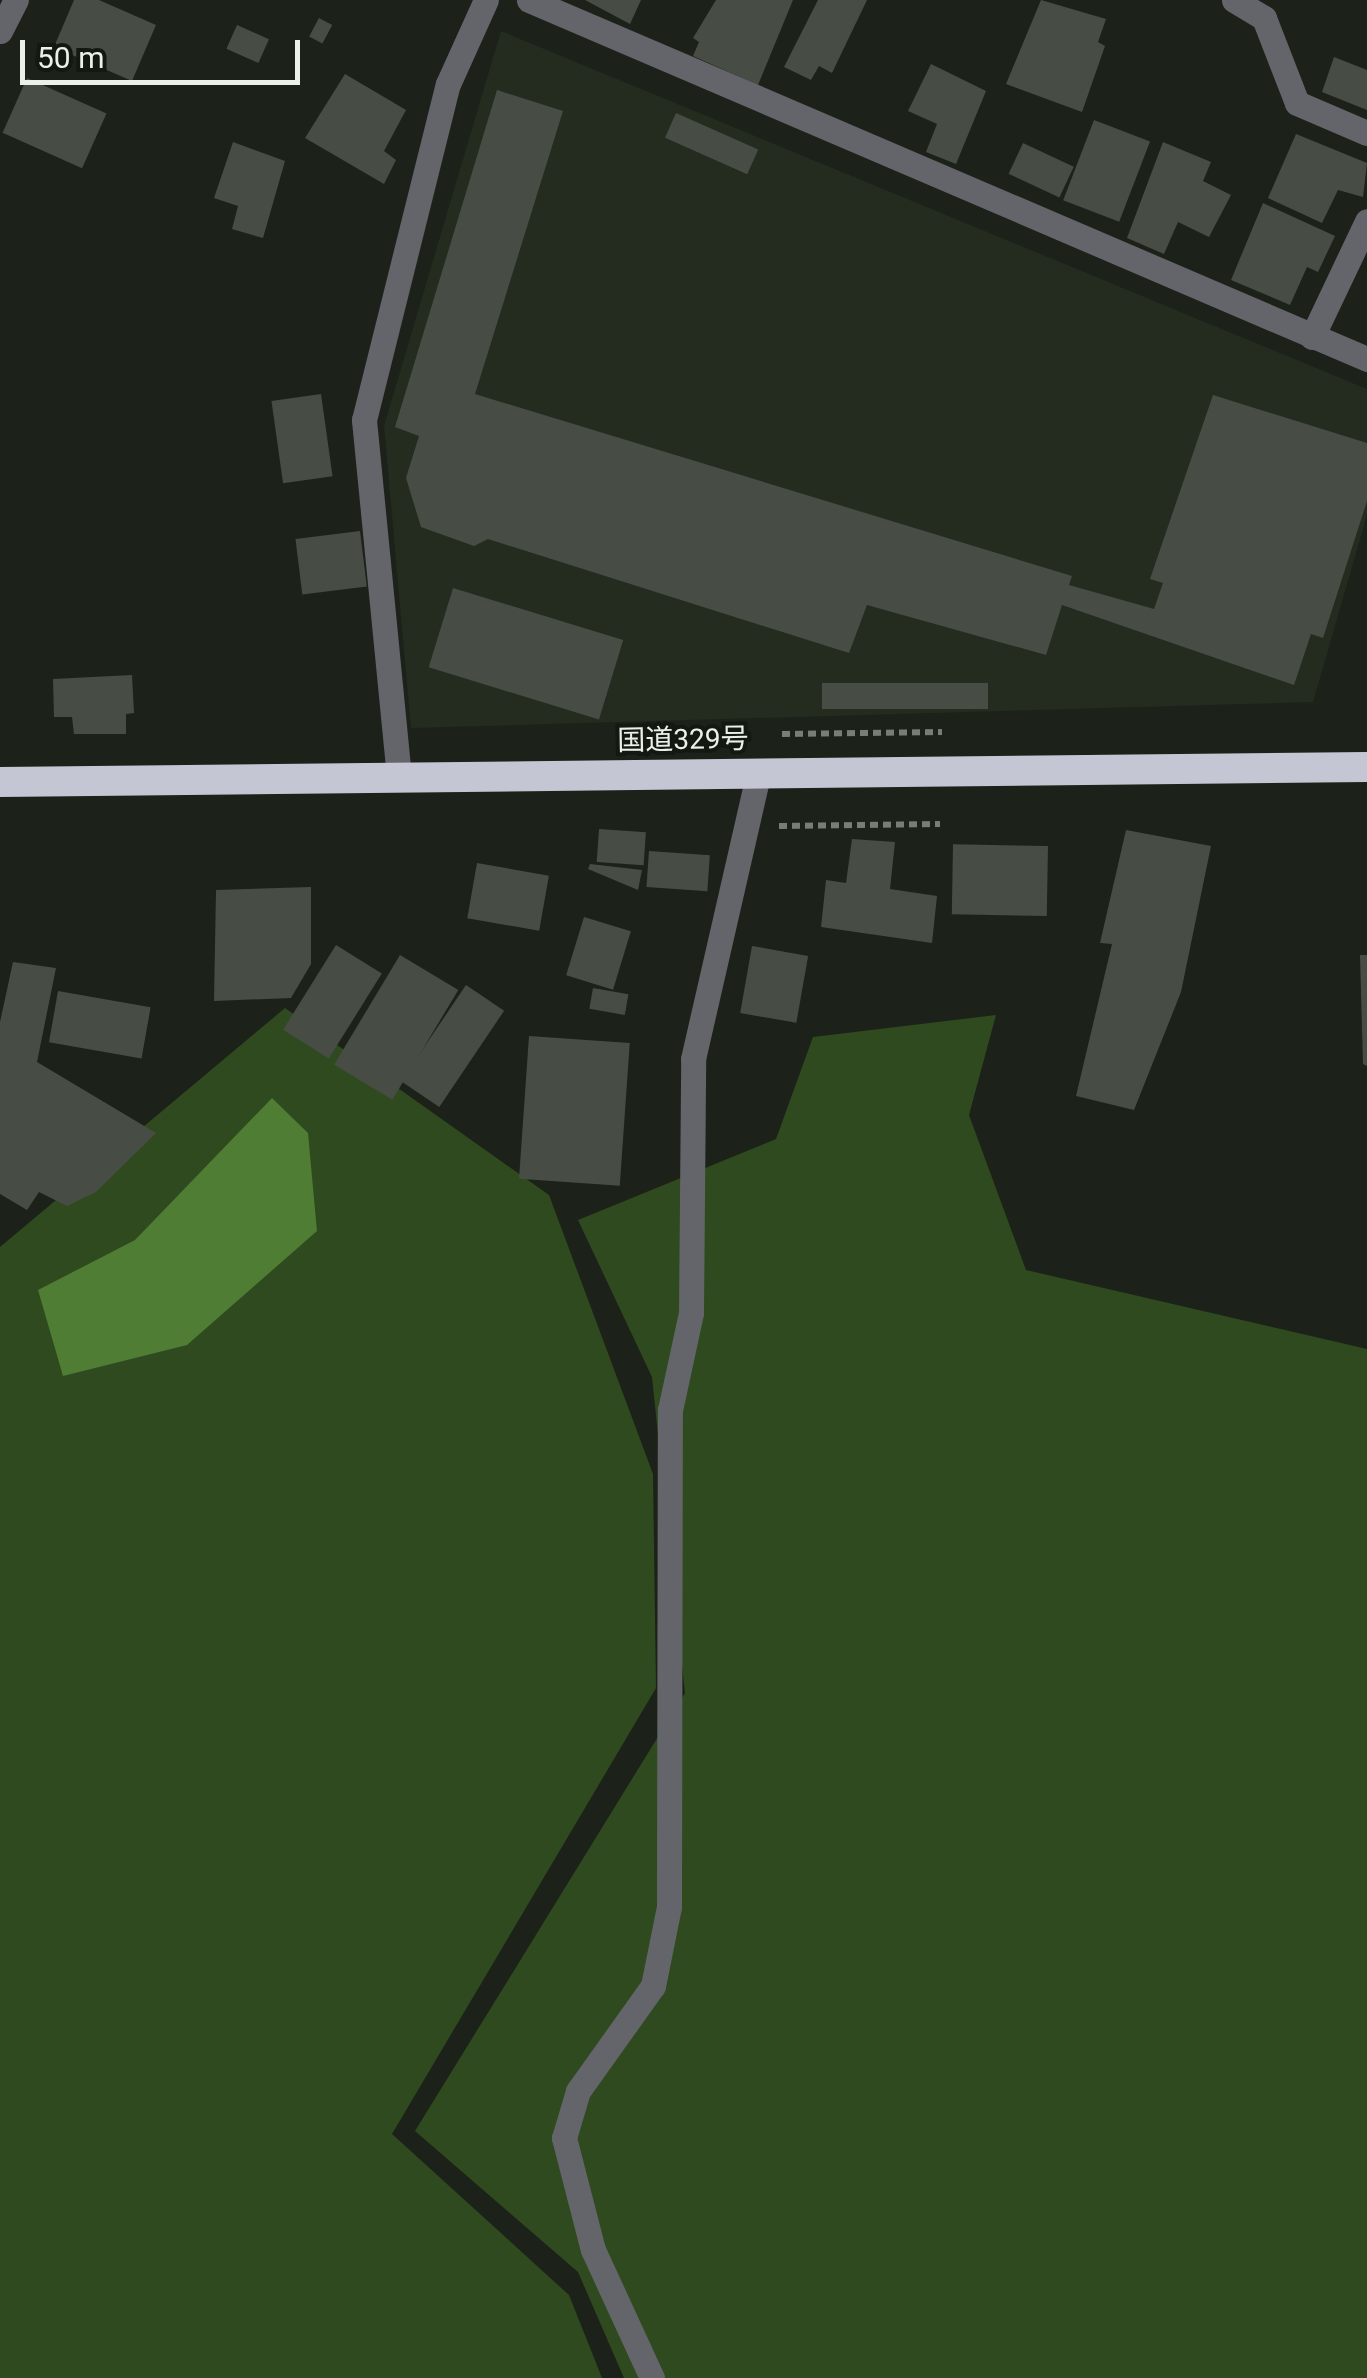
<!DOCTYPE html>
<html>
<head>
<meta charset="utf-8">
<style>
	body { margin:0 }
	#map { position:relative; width:1367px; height:2378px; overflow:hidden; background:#1c2219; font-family:Roboto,"Noto Sans JP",sans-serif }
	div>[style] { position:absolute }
	.built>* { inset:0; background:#232c1e }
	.green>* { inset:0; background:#2e4a1e }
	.water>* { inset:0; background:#4f7d33 }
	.building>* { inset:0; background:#474d44; transform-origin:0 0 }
	.path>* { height:6px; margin-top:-3px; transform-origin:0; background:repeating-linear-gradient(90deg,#787d76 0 8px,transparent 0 13px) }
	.minor>* { height:25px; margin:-12.5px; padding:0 12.5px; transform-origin:12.5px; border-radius:12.5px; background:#64656a }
	.highway>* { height:30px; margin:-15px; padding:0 15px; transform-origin:15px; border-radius:15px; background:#c4c7d3 }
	span { translate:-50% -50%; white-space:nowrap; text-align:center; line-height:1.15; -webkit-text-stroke:8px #131810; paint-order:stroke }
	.street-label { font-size:28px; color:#ecf0ea }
	.scale { position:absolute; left:20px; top:40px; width:280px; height:45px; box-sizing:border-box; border:5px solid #ecf0ea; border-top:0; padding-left:12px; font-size:30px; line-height:35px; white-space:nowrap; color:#ecf0ea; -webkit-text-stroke:8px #131810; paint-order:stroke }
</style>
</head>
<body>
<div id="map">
	<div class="built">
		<div style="clip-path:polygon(501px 31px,1367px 389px,1367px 515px,1313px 702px,411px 728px,384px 426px)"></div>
	</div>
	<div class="green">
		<div style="clip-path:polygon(285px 1008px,549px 1195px,653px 1474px,656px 1688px,392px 2134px,569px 2295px,602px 2378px,0 2378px,0 1247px)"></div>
		<div style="clip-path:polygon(996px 1015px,969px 1115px,1026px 1270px,1367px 1349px,1367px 2378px,624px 2378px,578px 2272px,415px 2131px,685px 1693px,652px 1377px,578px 1220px,776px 1139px,813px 1037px)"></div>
	</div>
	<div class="water">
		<div style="clip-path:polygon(272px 1098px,308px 1133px,317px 1231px,187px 1345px,63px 1376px,38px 1290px,135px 1240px)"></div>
	</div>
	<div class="building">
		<div style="clip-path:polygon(74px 0,99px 0,156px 25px,132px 81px,54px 47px)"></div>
		<div style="clip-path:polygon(585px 0,641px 0,630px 24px)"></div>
		<div style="clip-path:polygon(716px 0,793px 0,758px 85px,693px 56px,699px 42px,693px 38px)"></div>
		<div style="clip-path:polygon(818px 0,867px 0,832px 73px,819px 66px,811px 80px,784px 67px)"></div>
		<div style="clip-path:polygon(1041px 0,1106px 19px,1098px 42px,1105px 46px,1082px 112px,1006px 84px)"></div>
		<div style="left:319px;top:18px;width:15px;height:21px;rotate:28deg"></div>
		<div style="left:237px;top:25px;width:35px;height:26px;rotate:24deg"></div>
		<div style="clip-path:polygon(1334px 57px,1367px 70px,1367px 110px,1322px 92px)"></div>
		<div style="clip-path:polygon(931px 64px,986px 91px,956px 164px,926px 152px,937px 124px,908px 111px)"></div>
		<div style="clip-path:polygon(345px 74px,406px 110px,384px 151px,396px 160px,384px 184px,305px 138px)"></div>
		<div style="left:27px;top:78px;width:87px;height:60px;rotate:24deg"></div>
		<div style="clip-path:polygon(497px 90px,563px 111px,475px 394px,1072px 576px,1069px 585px,1154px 609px,1163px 583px,1150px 579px,1213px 395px,1367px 443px,1367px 501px,1323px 638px,1311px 634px,1294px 685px,1062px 605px,1046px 655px,867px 605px,849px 653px,488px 539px,474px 546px,421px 527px,406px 478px,419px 436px,395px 427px)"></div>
		<div style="left:676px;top:113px;width:90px;height:27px;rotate:24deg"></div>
		<div style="left:1094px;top:120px;width:60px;height:86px;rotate:21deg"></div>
		<div style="clip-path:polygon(1296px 134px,1367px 163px,1363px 197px,1338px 190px,1322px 223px,1268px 198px)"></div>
		<div style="clip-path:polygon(233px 142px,285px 161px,263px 238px,232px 229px,238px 206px,214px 198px)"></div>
		<div style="clip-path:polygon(1163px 142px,1211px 162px,1203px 181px,1231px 195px,1209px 237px,1178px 222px,1164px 254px,1127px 238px)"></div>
		<div style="left:1023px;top:143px;width:56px;height:34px;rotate:25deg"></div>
		<div style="clip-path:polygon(1263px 203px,1335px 236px,1318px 272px,1307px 267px,1290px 305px,1231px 280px)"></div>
		<div style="left:321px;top:394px;width:83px;height:50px;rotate:82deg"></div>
		<div style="left:360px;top:531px;width:56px;height:65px;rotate:83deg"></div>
		<div style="left:453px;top:588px;width:178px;height:83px;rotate:17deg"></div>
		<div style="clip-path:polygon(132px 675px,134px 713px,126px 714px,126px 734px,74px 734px,72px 717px,54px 717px,53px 679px)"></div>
		<div style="left:988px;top:683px;width:26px;height:166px;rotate:90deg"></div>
		<div style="left:599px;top:829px;width:47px;height:33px;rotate:4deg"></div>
		<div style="clip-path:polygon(1126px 830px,1211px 846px,1181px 992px,1134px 1110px,1076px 1096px,1112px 944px,1100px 943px)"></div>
		<div style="clip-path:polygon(852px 839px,895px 842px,890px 889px,937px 896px,932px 943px,821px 927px,826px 880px,846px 883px)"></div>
		<div style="left:1048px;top:846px;width:70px;height:95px;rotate:91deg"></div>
		<div style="left:649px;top:851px;width:61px;height:36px;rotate:4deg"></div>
		<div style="left:477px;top:863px;width:73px;height:56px;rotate:10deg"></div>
		<div style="clip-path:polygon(590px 864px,642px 870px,638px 890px,588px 869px)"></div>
		<div style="clip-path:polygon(311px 887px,311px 964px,291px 998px,214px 1001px,216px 890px)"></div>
		<div style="left:584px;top:917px;width:49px;height:61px;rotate:17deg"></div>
		<div style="left:336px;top:945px;width:54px;height:100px;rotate:32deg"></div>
		<div style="left:752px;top:946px;width:57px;height:68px;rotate:10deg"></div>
		<div style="left:400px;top:955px;width:68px;height:128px;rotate:31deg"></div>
		<div style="clip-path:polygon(1360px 955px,1367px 955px,1367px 1066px,1363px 1064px)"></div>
		<div style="clip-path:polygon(13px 962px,56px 968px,37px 1062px,156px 1133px,96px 1192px,67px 1206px,39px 1192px,27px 1210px,0 1194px,0 1022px)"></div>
		<div style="left:466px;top:985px;width:46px;height:116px;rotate:34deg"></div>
		<div style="left:593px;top:988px;width:36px;height:21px;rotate:10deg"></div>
		<div style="left:58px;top:991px;width:94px;height:52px;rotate:10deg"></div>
		<div style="left:529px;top:1036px;width:101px;height:143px;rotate:4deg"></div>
	</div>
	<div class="path">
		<div style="left:782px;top:734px;width:160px;rotate:-0.7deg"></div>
		<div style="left:779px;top:826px;width:161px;rotate:-0.7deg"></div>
	</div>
	<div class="minor">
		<div style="left:529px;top:0;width:912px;rotate:23.19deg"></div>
		<div style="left:1234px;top:0;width:35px;rotate:31deg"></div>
		<div style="left:1264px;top:18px;width:91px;rotate:68.8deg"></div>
		<div style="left:1297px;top:103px;width:76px;rotate:23.2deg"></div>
		<div style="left:0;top:31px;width:35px;rotate:-63deg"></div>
		<div style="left:1312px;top:337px;width:128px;rotate:-64.6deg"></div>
		<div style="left:399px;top:777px;width:359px;rotate:-95.6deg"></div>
		<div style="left:364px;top:420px;width:346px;rotate:-76deg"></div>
		<div style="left:448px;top:84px;width:92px;rotate:-65.7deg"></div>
		<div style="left:652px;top:2378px;width:141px;rotate:-114.7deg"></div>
		<div style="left:593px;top:2250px;width:116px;rotate:-104.5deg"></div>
		<div style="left:564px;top:2138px;width:49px;rotate:-73.4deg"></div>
		<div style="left:578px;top:2091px;width:129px;rotate:-54.5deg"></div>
		<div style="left:653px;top:1986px;width:81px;rotate:-78.6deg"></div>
		<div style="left:669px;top:1907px;width:497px;rotate:-89.9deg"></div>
		<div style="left:670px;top:1410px;width:99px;rotate:-77.8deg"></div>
		<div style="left:691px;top:1313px;width:254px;rotate:-89.5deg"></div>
		<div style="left:693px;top:1059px;width:295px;rotate:-77.1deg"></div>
	</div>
	<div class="highway">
		<div style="left:0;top:782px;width:1367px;rotate:-0.63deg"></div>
	</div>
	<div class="street-label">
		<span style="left:683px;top:740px;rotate:-1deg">国道329号</span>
	</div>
	<div class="scale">50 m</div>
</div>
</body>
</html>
